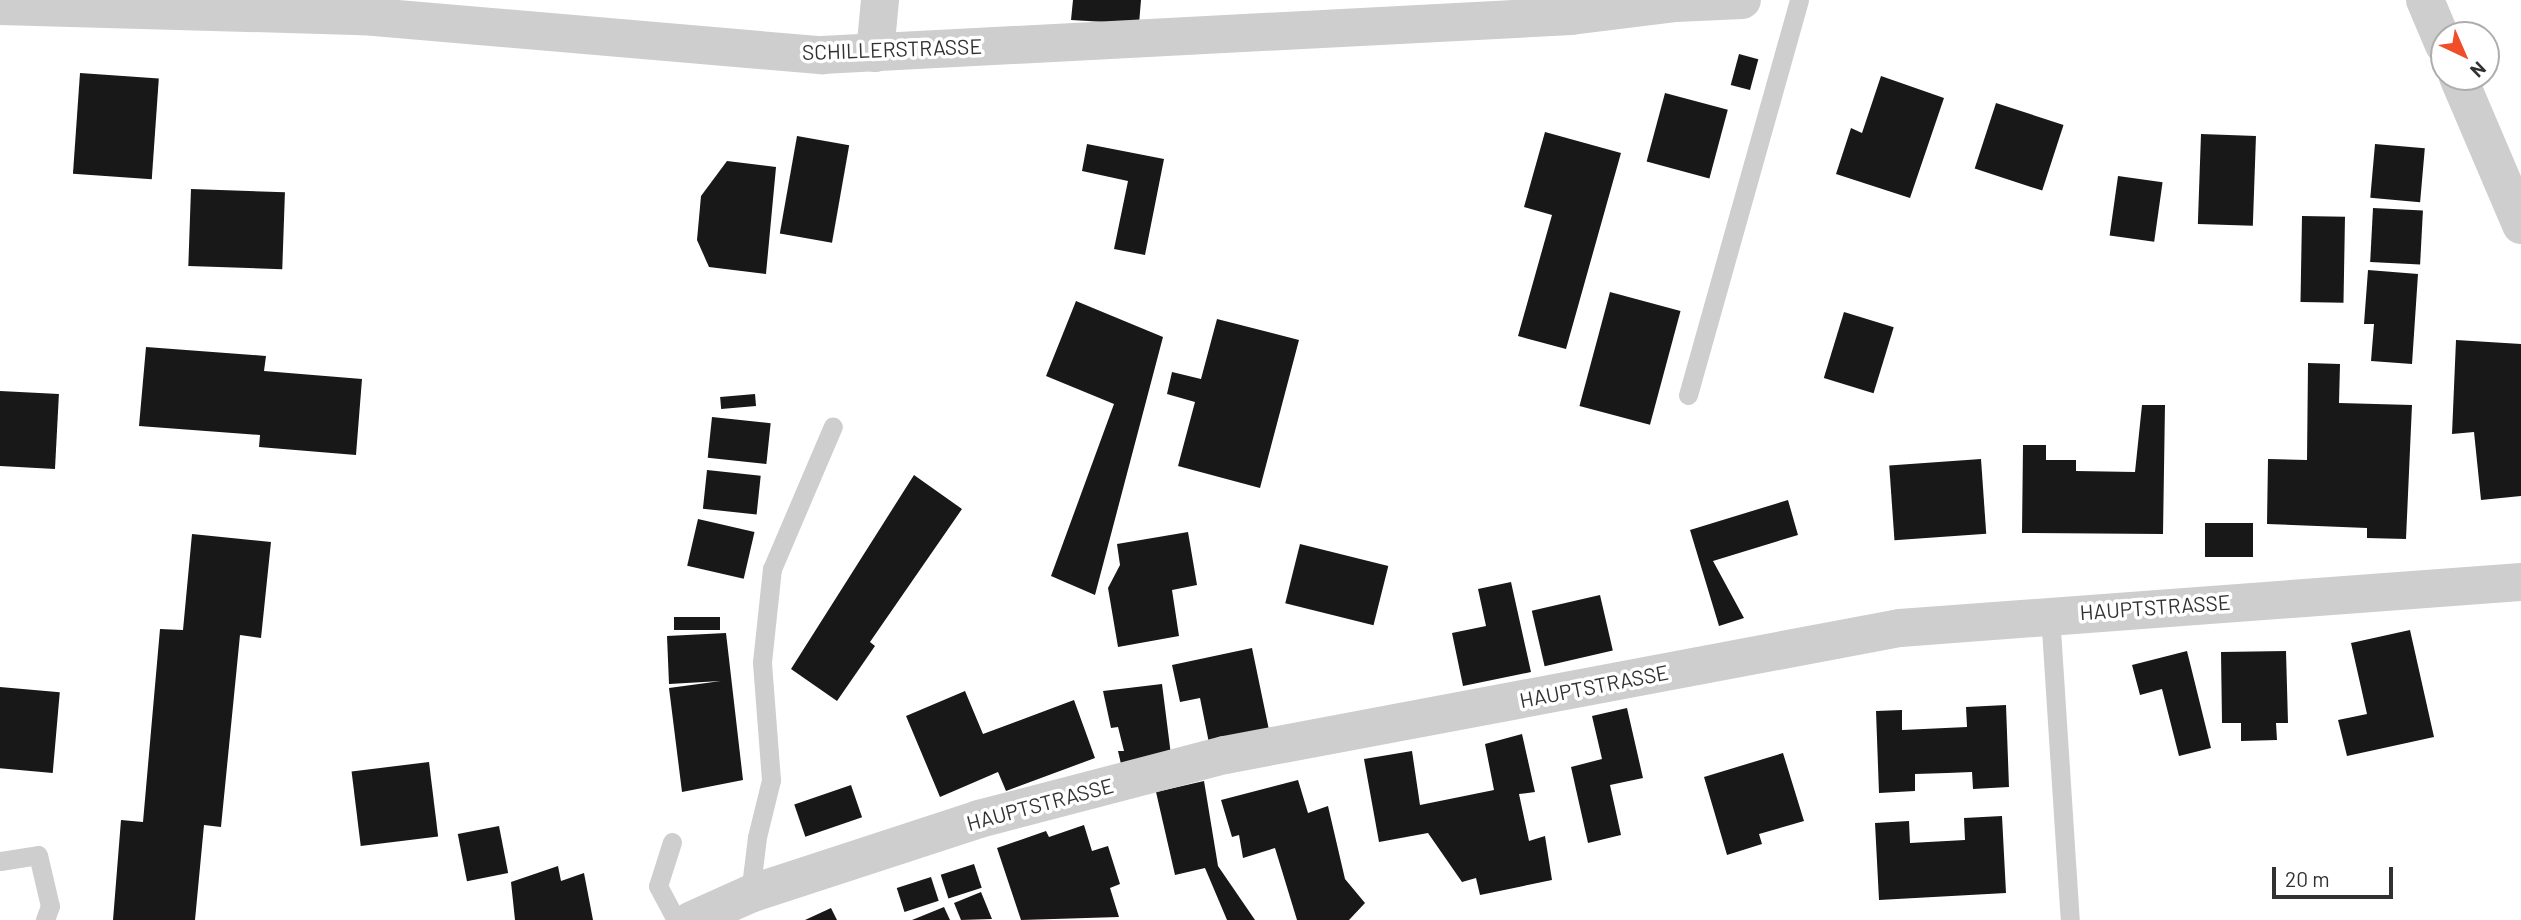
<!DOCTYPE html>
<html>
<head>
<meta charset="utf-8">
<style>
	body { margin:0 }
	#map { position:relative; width:2521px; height:920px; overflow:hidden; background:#fff; font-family:Barlow,sans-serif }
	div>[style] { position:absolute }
	.building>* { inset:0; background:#181818; transform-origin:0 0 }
	.service>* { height:19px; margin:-9.5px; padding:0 9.5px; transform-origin:9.5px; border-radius:9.5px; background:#cecece }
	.minor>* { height:38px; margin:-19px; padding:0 19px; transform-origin:19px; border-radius:19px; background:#cecece }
	.tertiary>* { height:38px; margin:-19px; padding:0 19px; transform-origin:19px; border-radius:19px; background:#cecece }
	span { translate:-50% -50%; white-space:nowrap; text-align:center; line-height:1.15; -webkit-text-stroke:7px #fff; paint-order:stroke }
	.street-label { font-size:21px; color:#313131 }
	.north { position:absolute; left:2430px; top:21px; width:70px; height:70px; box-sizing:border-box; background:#fff; border:2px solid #adadad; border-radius:50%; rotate:136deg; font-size:19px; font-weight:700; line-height:28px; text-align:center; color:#313131 }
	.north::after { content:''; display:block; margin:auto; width:24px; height:32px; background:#f04e2a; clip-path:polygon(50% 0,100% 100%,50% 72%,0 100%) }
	.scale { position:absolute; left:2272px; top:867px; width:121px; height:32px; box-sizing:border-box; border:4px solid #313131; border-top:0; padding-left:9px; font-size:21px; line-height:24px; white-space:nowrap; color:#313131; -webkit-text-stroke:5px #fff; paint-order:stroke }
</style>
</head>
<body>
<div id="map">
	<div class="building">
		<div style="clip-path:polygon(1073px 0,1141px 0,1139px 24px,1071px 20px)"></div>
		<div style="left:1739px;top:54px;width:20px;height:32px;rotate:15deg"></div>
		<div style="left:80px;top:73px;width:79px;height:101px;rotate:4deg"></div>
		<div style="clip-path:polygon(1881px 76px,1944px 98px,1910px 198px,1836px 174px,1851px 128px,1862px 133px)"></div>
		<div style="left:1665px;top:93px;width:65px;height:71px;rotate:15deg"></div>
		<div style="left:1996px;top:103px;width:71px;height:69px;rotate:18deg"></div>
		<div style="clip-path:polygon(1545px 132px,1621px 153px,1566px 349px,1518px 336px,1552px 215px,1524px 207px)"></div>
		<div style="left:2201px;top:134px;width:55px;height:90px;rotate:2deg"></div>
		<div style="left:797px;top:136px;width:53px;height:99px;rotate:10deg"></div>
		<div style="clip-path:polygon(1087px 144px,1164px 159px,1145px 255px,1114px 249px,1128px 181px,1082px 171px)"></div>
		<div style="left:2375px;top:144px;width:50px;height:54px;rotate:5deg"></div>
		<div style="clip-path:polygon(727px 161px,776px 167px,766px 274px,709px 267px,697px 240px,701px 196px)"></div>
		<div style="left:2118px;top:176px;width:45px;height:60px;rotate:8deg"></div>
		<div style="left:191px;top:189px;width:94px;height:77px;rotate:2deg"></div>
		<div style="left:2373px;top:208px;width:50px;height:54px;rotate:3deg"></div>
		<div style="left:2302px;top:216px;width:43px;height:86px;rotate:1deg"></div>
		<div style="clip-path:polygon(2368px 270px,2418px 274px,2412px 364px,2371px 361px,2374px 324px,2364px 324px)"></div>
		<div style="left:1610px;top:292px;width:73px;height:118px;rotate:15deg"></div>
		<div style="clip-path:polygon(1076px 301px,1163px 337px,1095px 595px,1051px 576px,1114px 404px,1046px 376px)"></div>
		<div style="left:1844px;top:312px;width:52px;height:69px;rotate:17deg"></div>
		<div style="clip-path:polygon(1217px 319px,1299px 340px,1260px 488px,1178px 466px,1195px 402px,1167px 394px,1172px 372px,1201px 379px)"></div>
		<div style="clip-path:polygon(2456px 340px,2521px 344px,2521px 496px,2481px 500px,2474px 432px,2452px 434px)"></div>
		<div style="clip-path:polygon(146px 347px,266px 356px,264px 371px,362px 379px,356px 455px,259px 447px,260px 435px,139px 426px)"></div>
		<div style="clip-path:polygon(2308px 363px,2340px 364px,2339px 403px,2412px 405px,2406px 539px,2367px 538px,2367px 528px,2267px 524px,2268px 459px,2307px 460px)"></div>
		<div style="left:0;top:391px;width:59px;height:75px;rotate:3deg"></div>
		<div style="left:755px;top:394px;width:12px;height:35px;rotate:85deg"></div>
		<div style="clip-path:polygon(2142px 405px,2165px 405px,2163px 534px,2022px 533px,2023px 445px,2046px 445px,2046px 460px,2076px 460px,2076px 471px,2135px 472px)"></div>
		<div style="left:712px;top:417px;width:59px;height:41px;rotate:6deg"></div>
		<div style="left:1981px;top:459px;width:75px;height:92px;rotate:86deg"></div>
		<div style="left:707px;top:470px;width:54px;height:39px;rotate:6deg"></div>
		<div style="clip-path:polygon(914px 475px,962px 509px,870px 642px,875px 646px,837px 701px,791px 669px)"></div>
		<div style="clip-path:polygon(1788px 500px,1798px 535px,1713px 561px,1744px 618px,1719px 626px,1690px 530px)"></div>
		<div style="left:698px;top:519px;width:58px;height:48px;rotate:13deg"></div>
		<div style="left:2205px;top:523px;width:48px;height:34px"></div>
		<div style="clip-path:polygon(1188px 532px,1197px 585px,1172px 590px,1179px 636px,1118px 647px,1108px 588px,1120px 565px,1117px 544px)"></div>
		<div style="clip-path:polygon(192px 534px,271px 542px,261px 638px,240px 635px,221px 827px,204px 825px,195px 920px,113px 920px,121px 820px,143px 822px,160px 629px,183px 630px)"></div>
		<div style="left:1300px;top:544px;width:91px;height:61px;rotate:14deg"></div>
		<div style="clip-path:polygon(1511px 582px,1531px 672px,1463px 686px,1452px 633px,1486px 626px,1478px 589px)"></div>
		<div style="left:1600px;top:595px;width:57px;height:70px;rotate:77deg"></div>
		<div style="left:674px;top:617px;width:46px;height:13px"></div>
		<div style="clip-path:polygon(2410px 630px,2434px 737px,2347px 756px,2338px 720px,2367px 714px,2351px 643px)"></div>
		<div style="clip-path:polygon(726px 633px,743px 780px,682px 792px,669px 688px,721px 681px,669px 684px,667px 636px)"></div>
		<div style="clip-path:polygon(1252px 648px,1269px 730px,1209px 743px,1200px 698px,1180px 702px,1172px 665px)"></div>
		<div style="clip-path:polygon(2187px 651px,2211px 748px,2179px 756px,2162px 689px,2140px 695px,2132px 665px)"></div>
		<div style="clip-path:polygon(2286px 651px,2288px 723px,2276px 723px,2277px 740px,2241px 741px,2241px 723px,2222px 723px,2221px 652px)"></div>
		<div style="clip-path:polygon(1162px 684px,1171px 755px,1121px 764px,1118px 751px,1124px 751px,1118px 727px,1111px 728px,1103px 691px)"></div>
		<div style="left:0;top:687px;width:60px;height:81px;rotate:5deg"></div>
		<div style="clip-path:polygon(965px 691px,983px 734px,1074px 700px,1095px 758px,1006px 791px,998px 772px,940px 797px,906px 716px)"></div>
		<div style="clip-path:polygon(2006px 705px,2009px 787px,1973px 789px,1972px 772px,1947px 773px,1915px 774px,1915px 791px,1879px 793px,1876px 711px,1902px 710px,1902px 730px,1967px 727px,1966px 707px)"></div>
		<div style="clip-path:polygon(1627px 708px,1643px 778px,1610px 785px,1621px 835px,1588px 843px,1571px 767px,1602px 759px,1592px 716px)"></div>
		<div style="clip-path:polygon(1522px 734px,1535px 792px,1519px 794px,1529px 841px,1545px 836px,1552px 880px,1480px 895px,1476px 878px,1462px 882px,1428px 833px,1379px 842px,1364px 759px,1412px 751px,1420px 805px,1494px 790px,1485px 744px)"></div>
		<div style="clip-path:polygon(1783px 753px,1804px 821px,1759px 834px,1762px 844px,1727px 855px,1704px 777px)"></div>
		<div style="left:429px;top:762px;width:75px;height:78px;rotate:83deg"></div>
		<div style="clip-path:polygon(1298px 780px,1308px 813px,1328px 806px,1345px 879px,1365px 903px,1349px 920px,1297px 920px,1275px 848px,1243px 858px,1239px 835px,1232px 837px,1221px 800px)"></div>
		<div style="clip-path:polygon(1204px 781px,1218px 866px,1255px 920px,1227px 920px,1205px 868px,1175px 875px,1156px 792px)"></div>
		<div style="left:851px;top:785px;width:34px;height:60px;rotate:71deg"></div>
		<div style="clip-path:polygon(2002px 816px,2006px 893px,1879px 900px,1875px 823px,1909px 821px,1910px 843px,1965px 840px,1964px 818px)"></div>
		<div style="clip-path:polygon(1084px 825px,1092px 851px,1108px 846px,1120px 884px,1110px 888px,1119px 917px,1021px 920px,997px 848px,1046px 831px,1049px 837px)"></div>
		<div style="left:499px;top:826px;width:48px;height:42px;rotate:79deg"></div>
		<div style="left:974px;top:864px;width:25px;height:35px;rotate:72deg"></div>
		<div style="clip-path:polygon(558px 866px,561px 881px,584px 873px,593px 920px,515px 920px,511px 882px)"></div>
		<div style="left:931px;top:877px;width:25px;height:36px;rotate:72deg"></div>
		<div style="clip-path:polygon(981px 892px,992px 919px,961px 920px,954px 903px)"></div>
		<div style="clip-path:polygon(944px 907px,950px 920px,912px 920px)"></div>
		<div style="clip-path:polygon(831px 908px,837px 920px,805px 920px)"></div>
	</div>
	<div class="service">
		<div style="left:1688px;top:395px;width:410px;rotate:-74.3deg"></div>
		<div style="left:2050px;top:614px;width:307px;rotate:86.3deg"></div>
		<div style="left:672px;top:842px;width:46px;rotate:107.7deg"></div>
		<div style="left:658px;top:886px;width:38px;rotate:62deg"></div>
		<div style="left:0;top:861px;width:38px;rotate:-9deg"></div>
		<div style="left:38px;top:855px;width:52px;rotate:76.8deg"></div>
		<div style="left:50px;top:906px;width:15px;rotate:110deg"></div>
		<div style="left:750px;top:894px;width:57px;rotate:-83deg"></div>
		<div style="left:757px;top:837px;width:59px;rotate:-76.2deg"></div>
		<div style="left:771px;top:780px;width:118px;rotate:-94.4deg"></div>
		<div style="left:762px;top:662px;width:94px;rotate:-83.9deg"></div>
		<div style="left:772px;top:569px;width:155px;rotate:-66.9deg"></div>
	</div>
	<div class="minor">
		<div style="left:2425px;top:0;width:49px;rotate:67.1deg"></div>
		<div style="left:0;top:6px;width:363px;rotate:1.6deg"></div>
		<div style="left:363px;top:16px;width:461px;rotate:4.9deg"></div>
		<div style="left:822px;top:55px;width:750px;rotate:-2.98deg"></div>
		<div style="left:1571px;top:16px;width:106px;rotate:-7.1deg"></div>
		<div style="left:1676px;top:3px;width:66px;rotate:-2.6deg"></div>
		<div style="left:875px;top:53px;width:53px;rotate:-84.6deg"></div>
		<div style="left:2458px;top:77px;width:161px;rotate:66.9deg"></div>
	</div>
	<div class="tertiary">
		<div style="left:692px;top:920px;width:64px;rotate:-24.1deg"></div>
		<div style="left:750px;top:894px;width:241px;rotate:-18.1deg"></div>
		<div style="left:979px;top:819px;width:254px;rotate:-14.6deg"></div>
		<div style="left:1225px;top:755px;width:687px;rotate:-10.66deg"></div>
		<div style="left:1900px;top:628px;width:623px;rotate:-4.24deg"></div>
	</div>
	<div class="street-label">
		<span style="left:892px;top:49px;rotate:-2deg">SCHILLERSTRASSE</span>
		<span style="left:2155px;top:607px;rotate:-4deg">HAUPTSTRASSE</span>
		<span style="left:1594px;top:686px;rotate:-11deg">HAUPTSTRASSE</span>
		<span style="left:1040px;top:804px;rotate:-15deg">HAUPTSTRASSE</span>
	</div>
	<div class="north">N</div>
	<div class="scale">20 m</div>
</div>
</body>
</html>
